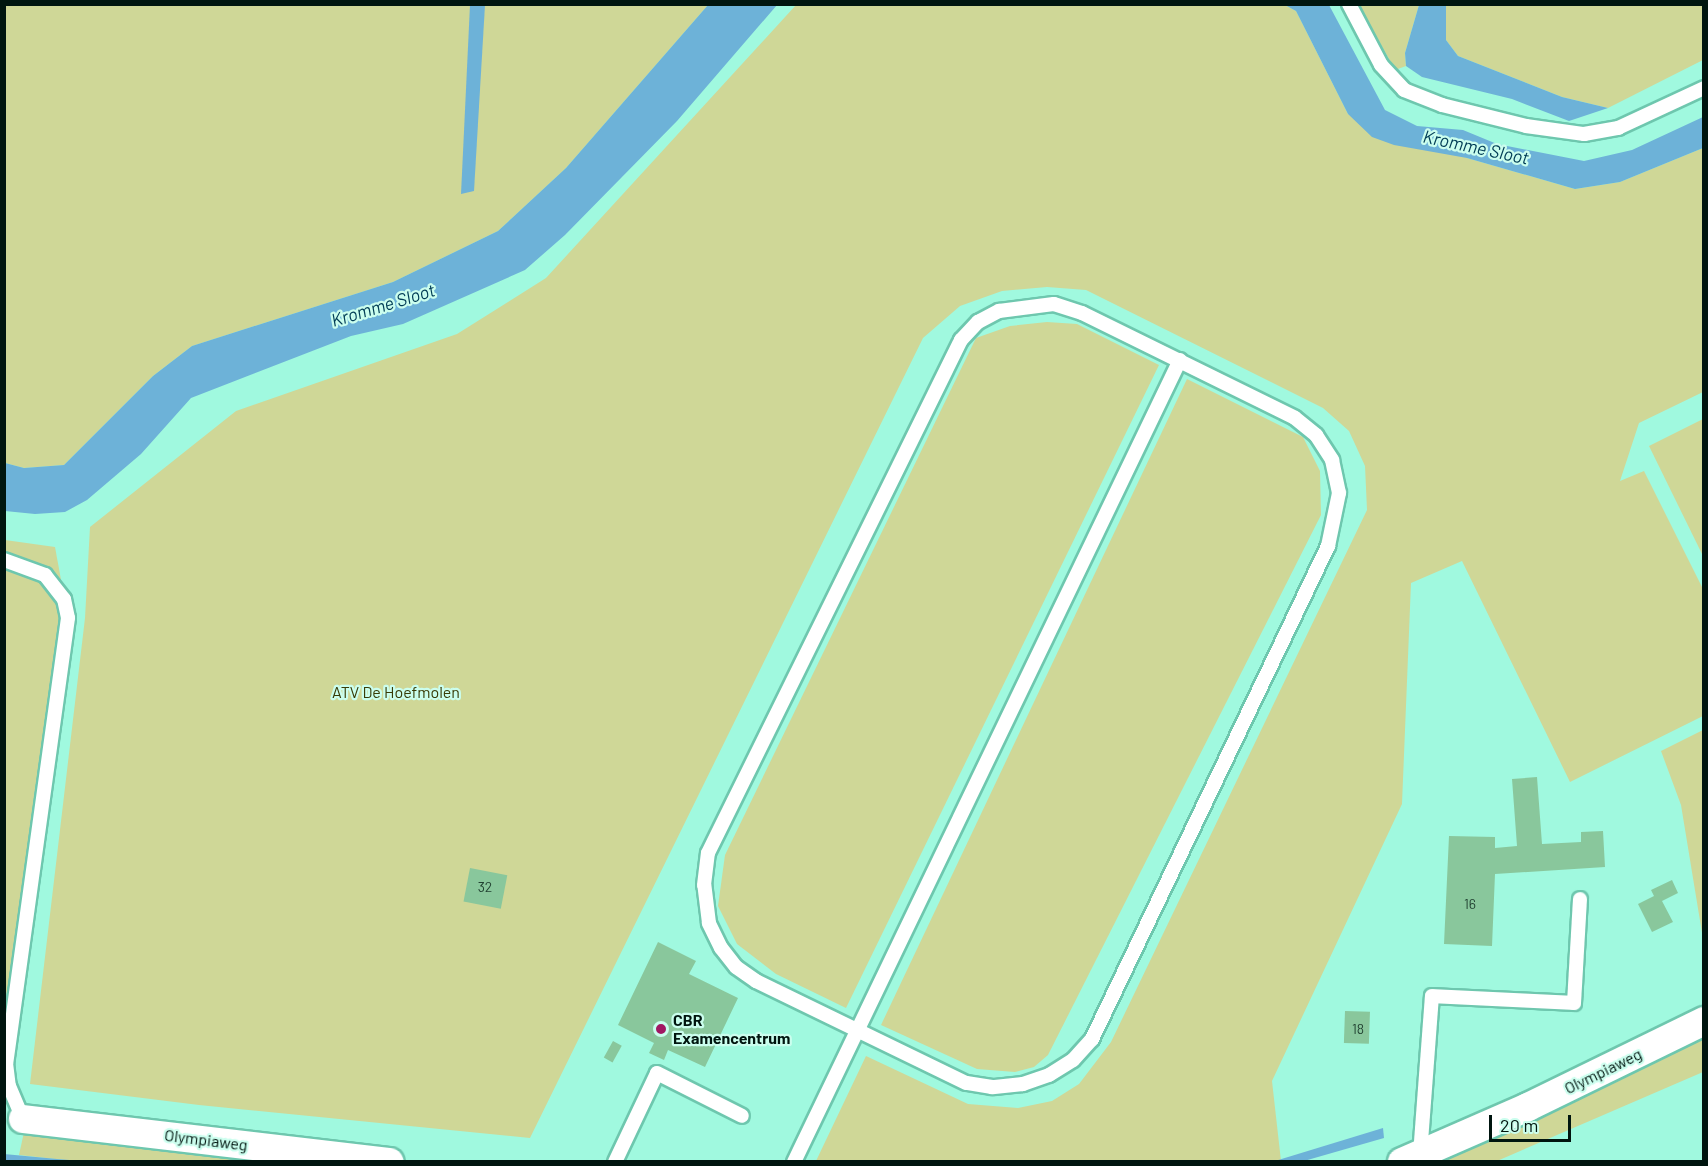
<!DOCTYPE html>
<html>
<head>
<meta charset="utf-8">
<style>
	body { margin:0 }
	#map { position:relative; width:1708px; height:1166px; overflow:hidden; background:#a0f9df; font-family:Barlow,sans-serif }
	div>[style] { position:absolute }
	.green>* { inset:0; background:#cfd797 }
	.water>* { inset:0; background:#6db2d8 }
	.building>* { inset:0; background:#89c79c; transform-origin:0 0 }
	.roads { filter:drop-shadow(2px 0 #6ec7ae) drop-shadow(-2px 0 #6ec7ae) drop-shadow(0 2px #6ec7ae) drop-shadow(0 -2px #6ec7ae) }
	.lane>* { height:14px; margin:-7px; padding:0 7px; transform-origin:7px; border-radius:7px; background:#fff }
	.street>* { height:28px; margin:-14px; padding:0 14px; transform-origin:14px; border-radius:14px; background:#fff }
	.dots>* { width:16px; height:16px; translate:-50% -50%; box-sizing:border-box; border:3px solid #cbfeee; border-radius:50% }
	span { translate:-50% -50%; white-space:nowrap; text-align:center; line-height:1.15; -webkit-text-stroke:4.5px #cbfeee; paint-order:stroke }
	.number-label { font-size:14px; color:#224232 }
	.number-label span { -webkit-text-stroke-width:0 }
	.park-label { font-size:16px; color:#383b06 }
	.poi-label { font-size:16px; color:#00150f; font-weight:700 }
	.left { translate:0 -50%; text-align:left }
	.street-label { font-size:16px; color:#00150f }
	.water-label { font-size:18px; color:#003c55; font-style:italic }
	.frame { position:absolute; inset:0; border:6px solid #00150f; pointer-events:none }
	.scale { position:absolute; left:1489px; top:1115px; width:82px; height:27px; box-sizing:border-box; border:3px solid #00150f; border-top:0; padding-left:8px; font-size:18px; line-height:21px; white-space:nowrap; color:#00150f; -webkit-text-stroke:4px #cbfeee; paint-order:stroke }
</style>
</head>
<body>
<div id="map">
	<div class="green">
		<div style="clip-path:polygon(5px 5px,708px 5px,566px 168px,498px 231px,393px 282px,192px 346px,153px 376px,64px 465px,24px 468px,5px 463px)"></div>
		<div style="clip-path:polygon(796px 5px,1285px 5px,1296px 11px,1348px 114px,1467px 158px,1575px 189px,1620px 182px,1703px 148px,1703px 392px,1639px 423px,1620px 481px,1644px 471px,1703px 589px,1703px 716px,1570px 782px,1462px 561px,1411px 583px,1402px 804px,1272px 1081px,1281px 1161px,816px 1161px,866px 1056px,968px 1104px,1018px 1108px,1052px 1101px,1079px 1084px,1111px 1042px,1367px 510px,1365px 466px,1349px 431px,1323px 408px,1086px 290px,1047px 287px,1002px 291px,960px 306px,923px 338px,530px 1138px,199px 1105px,30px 1084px,85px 618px,90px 527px,236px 411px,457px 334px,546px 278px)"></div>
		<div style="clip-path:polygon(1359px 5px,1419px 5px,1405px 53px,1406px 66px,1395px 70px)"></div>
		<div style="clip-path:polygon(1446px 5px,1703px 5px,1703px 60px,1608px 108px,1562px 97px,1458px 56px,1446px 40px)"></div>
		<div style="clip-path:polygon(1047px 322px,1077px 324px,1159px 365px,846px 1008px,776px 974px,737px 944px,718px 906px,725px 855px,976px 338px,1010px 326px)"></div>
		<div style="clip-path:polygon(1187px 379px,1303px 437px,1320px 471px,1321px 515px,1048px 1055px,1034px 1067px,1015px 1072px,977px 1069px,881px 1025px)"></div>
		<div style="clip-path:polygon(1703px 419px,1703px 556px,1649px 446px)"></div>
		<div style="clip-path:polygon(5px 540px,55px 547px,68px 618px,5px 1003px)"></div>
		<div style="clip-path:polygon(1703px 730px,1703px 939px,1681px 805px,1661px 751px)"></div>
		<div style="clip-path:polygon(1703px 1039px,1703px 1072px,1497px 1161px,1436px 1162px)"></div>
		<div style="clip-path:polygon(24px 1132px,301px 1161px,82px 1162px,19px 1155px)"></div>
	</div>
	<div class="water">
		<div style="clip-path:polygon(470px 5px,485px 5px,474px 191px,461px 194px)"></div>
		<div style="clip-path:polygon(708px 5px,777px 5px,677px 121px,565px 235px,525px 270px,403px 324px,351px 336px,191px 398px,141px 454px,87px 500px,65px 512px,35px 514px,5px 511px,5px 463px,24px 468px,64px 465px,153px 376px,192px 346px,393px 282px,498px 231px,566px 168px)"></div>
		<div style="clip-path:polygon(1285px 5px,1329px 5px,1385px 110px,1417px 126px,1463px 130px,1497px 144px,1584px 161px,1632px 150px,1703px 117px,1703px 148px,1620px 182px,1575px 189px,1467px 158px,1394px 145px,1372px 137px,1348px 114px,1296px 11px)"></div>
		<div style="clip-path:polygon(1419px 5px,1446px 5px,1446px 40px,1458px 56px,1562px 97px,1608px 108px,1569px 121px,1512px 99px,1422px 77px,1406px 66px,1405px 53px)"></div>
		<div style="clip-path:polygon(1383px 1128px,1384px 1138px,1304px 1161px,1275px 1161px)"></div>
		<div style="clip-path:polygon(4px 1154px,57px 1159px,82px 1161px,5px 1161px)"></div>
	</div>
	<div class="building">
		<div style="clip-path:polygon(1537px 777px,1542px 844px,1581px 842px,1581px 832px,1603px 831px,1605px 867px,1495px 874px,1492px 946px,1444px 944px,1449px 836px,1495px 837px,1495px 848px,1517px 846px,1512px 779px)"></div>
		<div style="left:470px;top:868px;width:38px;height:34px;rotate:11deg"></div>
		<div style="clip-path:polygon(1672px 880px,1678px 893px,1662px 901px,1673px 922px,1652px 932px,1638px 904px,1654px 896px,1651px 890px)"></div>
		<div style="clip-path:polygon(658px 942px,696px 961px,689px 974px,738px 998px,705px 1067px,668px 1050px,664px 1060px,649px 1053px,654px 1043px,618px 1025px)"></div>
		<div style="left:1345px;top:1011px;width:25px;height:32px;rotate:2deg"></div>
		<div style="left:613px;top:1041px;width:10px;height:19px;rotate:29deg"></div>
	</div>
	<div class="roads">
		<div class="lane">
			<div style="left:1349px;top:4px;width:69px;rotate:62.3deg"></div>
			<div style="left:1381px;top:65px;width:34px;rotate:47deg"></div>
			<div style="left:1404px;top:90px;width:41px;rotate:21.5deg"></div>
			<div style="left:1442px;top:105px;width:87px;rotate:14deg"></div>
			<div style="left:1526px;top:126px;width:59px;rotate:7.9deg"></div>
			<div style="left:1584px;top:134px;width:35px;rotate:-10deg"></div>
			<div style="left:1618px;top:128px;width:95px;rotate:-24.9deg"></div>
			<div style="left:1054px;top:304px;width:29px;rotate:18deg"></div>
			<div style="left:1082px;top:313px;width:237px;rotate:26.2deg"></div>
			<div style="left:1295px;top:418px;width:27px;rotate:39deg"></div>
			<div style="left:1316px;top:435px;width:30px;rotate:57deg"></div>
			<div style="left:1332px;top:460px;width:34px;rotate:78deg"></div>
			<div style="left:1339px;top:493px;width:54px;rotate:101.7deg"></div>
			<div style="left:1328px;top:546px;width:547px;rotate:115.58deg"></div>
			<div style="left:1092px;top:1039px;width:28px;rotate:132deg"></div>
			<div style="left:1073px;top:1060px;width:28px;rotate:148deg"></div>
			<div style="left:1049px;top:1075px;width:28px;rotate:161deg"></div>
			<div style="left:1023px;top:1084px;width:31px;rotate:174deg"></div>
			<div style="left:992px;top:1087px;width:26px;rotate:-171deg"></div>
			<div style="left:966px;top:1083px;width:233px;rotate:-154.1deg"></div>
			<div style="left:756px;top:981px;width:24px;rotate:-145deg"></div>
			<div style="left:736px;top:967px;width:24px;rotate:-128deg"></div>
			<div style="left:721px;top:948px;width:28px;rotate:-116deg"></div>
			<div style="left:709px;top:923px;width:38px;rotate:-97deg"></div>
			<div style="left:704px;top:885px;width:32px;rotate:-83deg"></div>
			<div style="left:708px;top:853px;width:572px;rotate:-63.75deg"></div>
			<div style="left:961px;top:340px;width:25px;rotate:-47deg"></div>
			<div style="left:978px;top:322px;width:24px;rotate:-28deg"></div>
			<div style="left:999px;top:311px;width:55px;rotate:-7.3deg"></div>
			<div style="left:4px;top:560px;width:44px;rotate:20.1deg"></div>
			<div style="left:45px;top:575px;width:31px;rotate:52deg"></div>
			<div style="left:64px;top:599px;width:19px;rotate:78deg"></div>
			<div style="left:68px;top:618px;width:449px;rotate:97.9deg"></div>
			<div style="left:6px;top:1063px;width:23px;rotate:83deg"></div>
			<div style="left:9px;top:1086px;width:36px;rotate:67deg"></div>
			<div style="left:1420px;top:1155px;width:159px;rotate:-85.7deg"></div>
			<div style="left:1432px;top:996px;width:142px;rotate:2.8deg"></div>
			<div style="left:1574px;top:1003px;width:104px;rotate:-86.7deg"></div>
			<div style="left:615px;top:1162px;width:98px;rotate:-64.7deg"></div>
			<div style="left:657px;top:1073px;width:95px;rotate:26.8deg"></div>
			<div style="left:794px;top:1162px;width:890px;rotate:-64.3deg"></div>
		</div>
		<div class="street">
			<div style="left:23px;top:1119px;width:369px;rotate:6.7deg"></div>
			<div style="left:1402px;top:1162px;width:137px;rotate:-23.6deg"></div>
			<div style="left:1528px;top:1107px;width:196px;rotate:-26deg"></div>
		</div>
	</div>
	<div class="dots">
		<div style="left:661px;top:1029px;background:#a11863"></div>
	</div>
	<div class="number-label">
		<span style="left:485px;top:887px">32</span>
		<span style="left:1470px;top:904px">16</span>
		<span style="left:1358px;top:1029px">18</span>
	</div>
	<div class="park-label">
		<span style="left:396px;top:692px">ATV De Hoefmolen</span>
	</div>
	<div class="poi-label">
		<span class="left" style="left:673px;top:1029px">CBR<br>Examencentrum</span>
	</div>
	<div class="street-label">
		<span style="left:1603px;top:1071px;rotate:-26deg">Olympiaweg</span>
		<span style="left:206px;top:1140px;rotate:7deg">Olympiaweg</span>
	</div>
	<div class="water-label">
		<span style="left:1476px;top:147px;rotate:12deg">Kromme Sloot</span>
		<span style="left:383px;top:305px;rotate:-17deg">Kromme Sloot</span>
	</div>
	<div class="frame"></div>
	<div class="scale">20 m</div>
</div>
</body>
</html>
